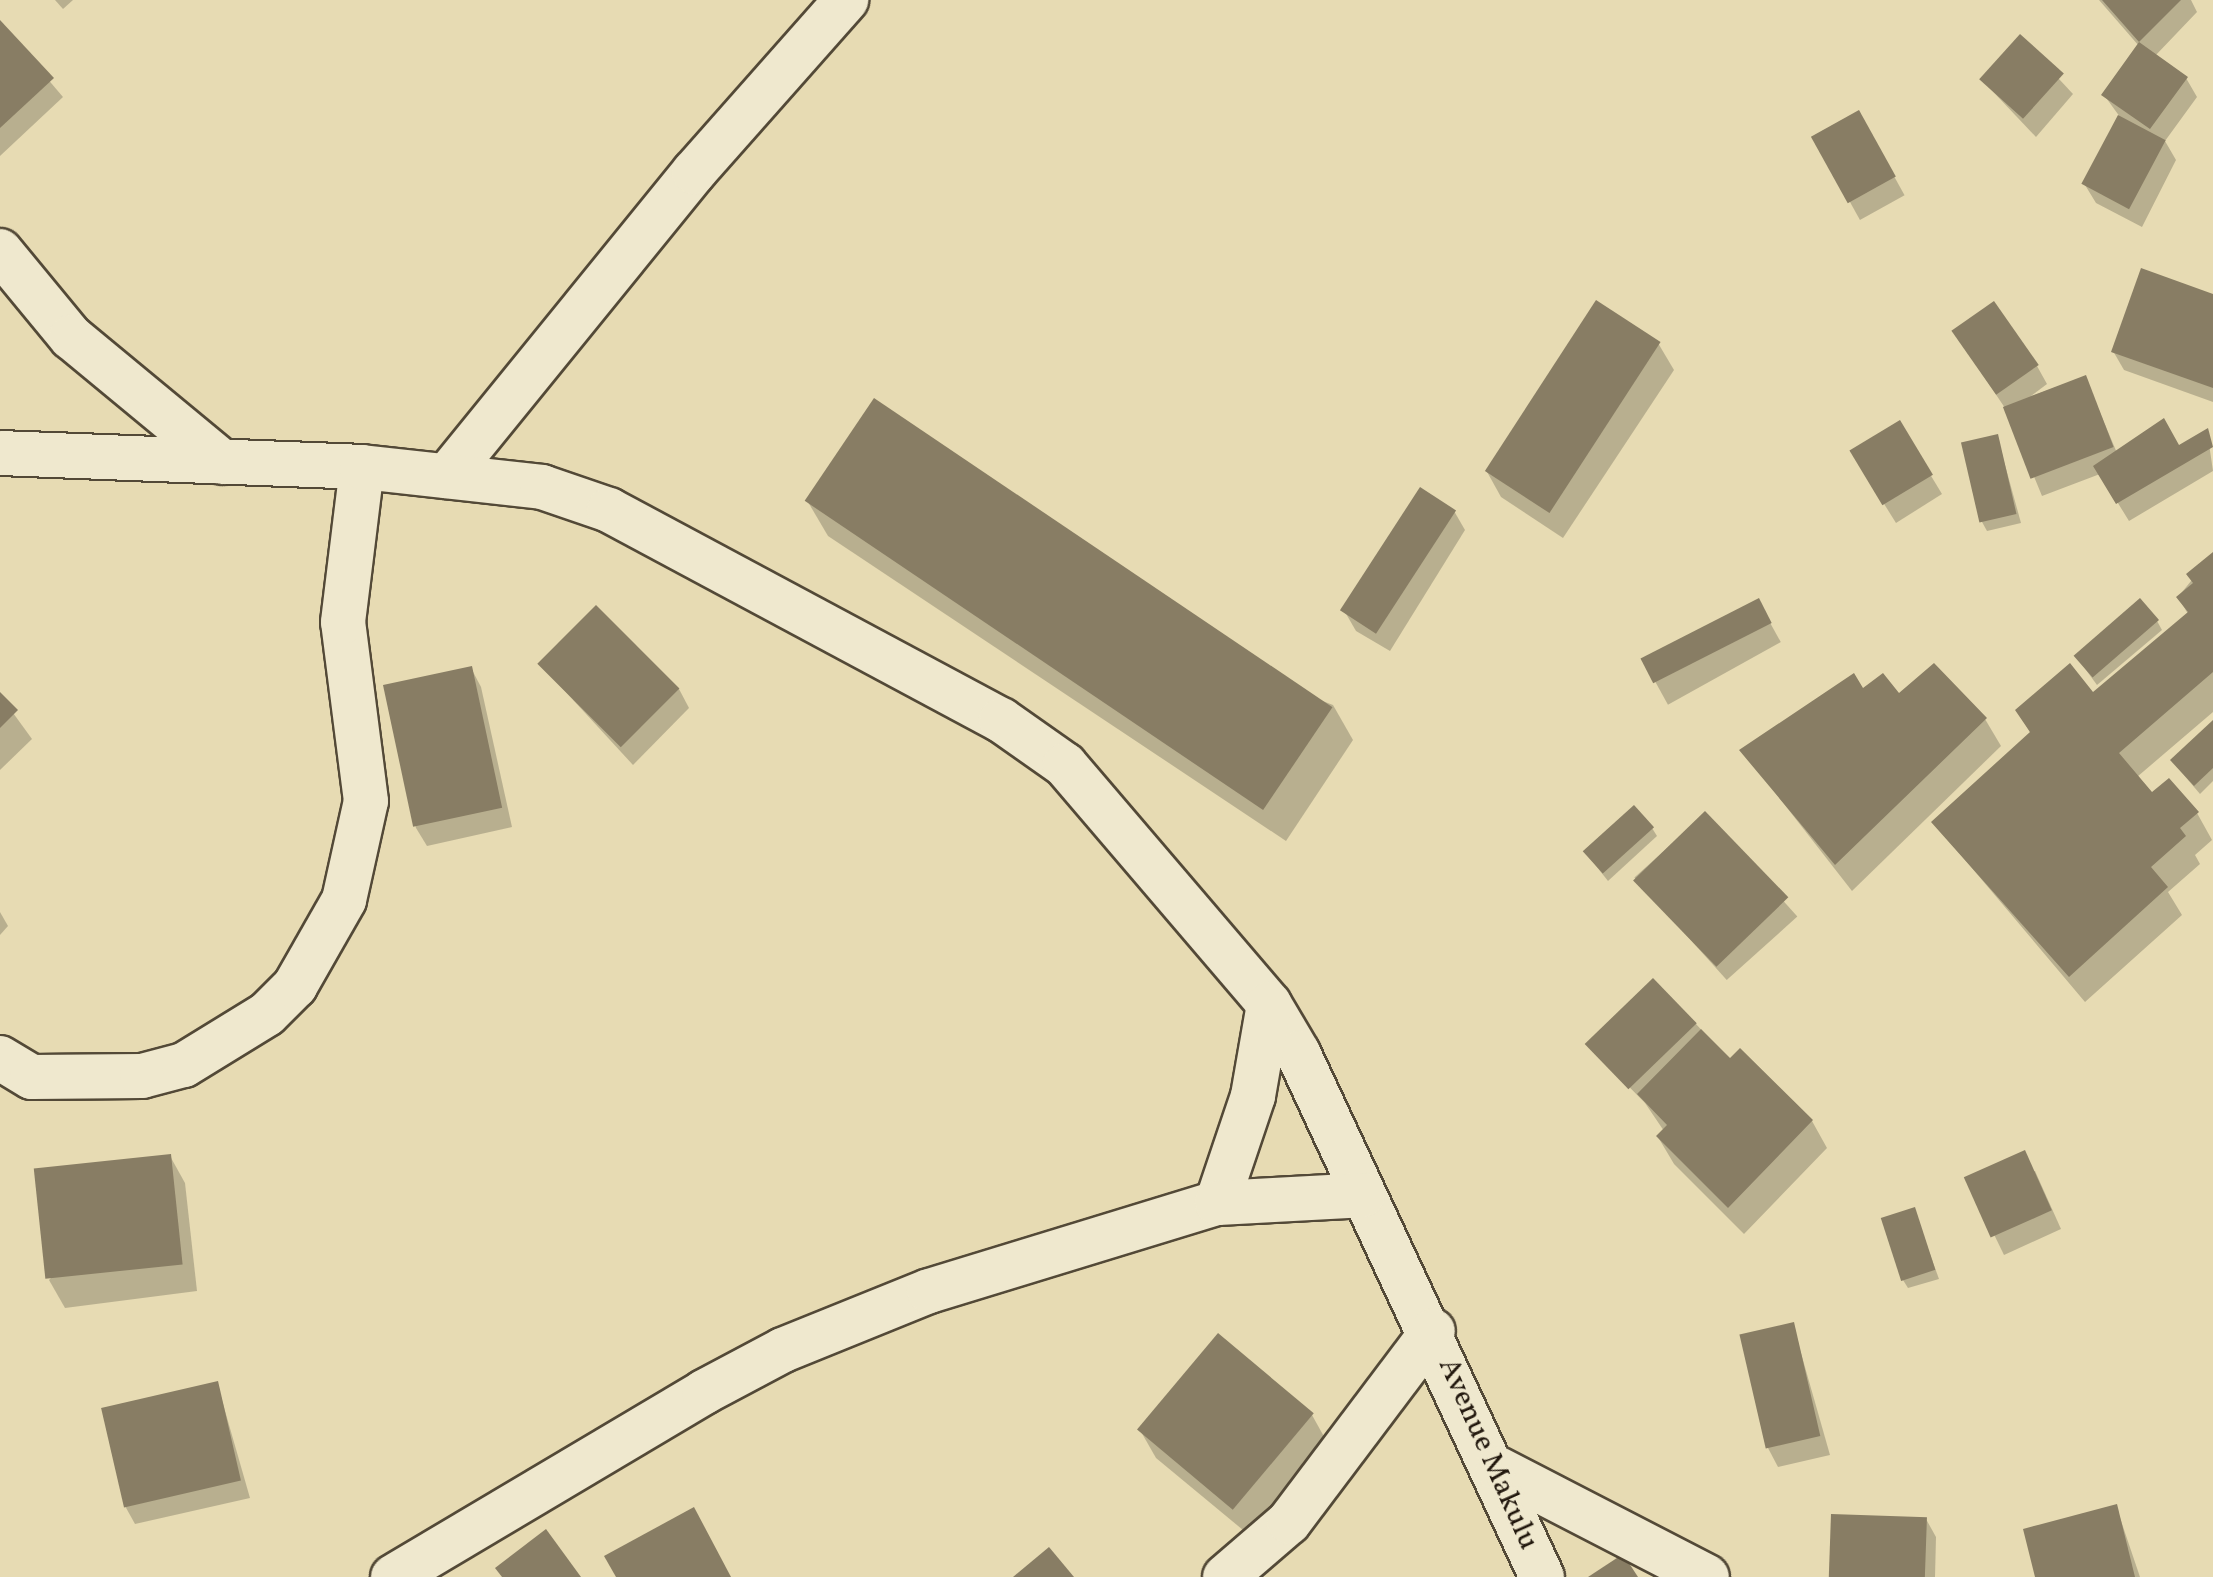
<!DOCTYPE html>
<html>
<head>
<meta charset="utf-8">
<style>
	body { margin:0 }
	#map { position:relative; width:2213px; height:1577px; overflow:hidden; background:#e7dbb3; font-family:Vollkorn,serif }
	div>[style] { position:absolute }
	.shadow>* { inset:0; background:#0003; transform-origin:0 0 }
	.building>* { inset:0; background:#887d64; transform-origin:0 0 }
	.roads { filter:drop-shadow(2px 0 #534937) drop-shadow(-2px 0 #534937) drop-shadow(0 2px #534937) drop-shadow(0 -2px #534937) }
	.minor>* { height:44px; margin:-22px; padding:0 22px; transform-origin:22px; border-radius:22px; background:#efe8ce }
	span { translate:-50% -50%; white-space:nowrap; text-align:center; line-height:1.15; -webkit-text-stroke:7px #efe8ce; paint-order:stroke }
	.street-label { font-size:30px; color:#22180e }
</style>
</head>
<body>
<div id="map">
	<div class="shadow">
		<div style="clip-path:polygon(55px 0,73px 0,63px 9px)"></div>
		<div style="clip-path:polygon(2099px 0,2191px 0,2197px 12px,2155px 56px,2186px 78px,2197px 97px,2165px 141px,2176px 160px,2142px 227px,2096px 203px,2085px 185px,2120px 117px,2104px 95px,2139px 46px)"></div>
		<div style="clip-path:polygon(0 23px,63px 97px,0 156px)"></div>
		<div style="clip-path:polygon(2020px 37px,2073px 94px,2036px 137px,1982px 80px)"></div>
		<div style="left:1859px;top:113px;width:94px;height:51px;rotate:61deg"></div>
		<div style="clip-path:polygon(2213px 296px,2213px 402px,2124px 370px,2113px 351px)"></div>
		<div style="clip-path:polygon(1954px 332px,2037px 366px,2047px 384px,2031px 396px,2085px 377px,2117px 453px,2178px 447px,2207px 430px,2213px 471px,2129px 521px,2100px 474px,2042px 496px,2007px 411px)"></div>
		<div style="clip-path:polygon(1658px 343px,1674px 370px,1563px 538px,1501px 497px,1486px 470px)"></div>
		<div style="clip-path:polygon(1899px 423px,1942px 494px,1896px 523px,1863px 470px)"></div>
		<div style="clip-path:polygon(1997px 436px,2021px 523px,1987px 531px,1982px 522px)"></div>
		<div style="clip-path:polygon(808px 502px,1333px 705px,1353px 740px,1286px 841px,828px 536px)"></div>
		<div style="clip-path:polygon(1454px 511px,1465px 530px,1390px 651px,1356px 631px,1345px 612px)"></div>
		<div style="clip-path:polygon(2213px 554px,2213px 712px,2137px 777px,2152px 795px,2197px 813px,2212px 840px,2195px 855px,2200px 864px,2168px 892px,2182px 915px,2085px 1002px,1933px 822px,2031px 734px,2017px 710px,2093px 695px,2188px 614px,2178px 597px)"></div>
		<div style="left:1758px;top:601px;width:47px;height:129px;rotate:61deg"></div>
		<div style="clip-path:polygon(2157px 621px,2162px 630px,2097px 685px,2075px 655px)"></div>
		<div style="clip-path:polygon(540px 664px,679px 689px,689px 708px,633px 765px)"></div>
		<div style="clip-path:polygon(471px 668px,481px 687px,512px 827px,427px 846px,416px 828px,386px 687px)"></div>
		<div style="clip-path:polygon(0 695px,32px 739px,0 770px)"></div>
		<div style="clip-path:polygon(1899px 696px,1985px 719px,2001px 746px,1852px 891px,1742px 750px)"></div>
		<div style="clip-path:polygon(2213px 724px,2213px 781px,2200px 794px,2172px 761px)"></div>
		<div style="left:1705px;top:814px;width:138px;height:95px;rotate:48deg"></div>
		<div style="clip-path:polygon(1652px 828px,1657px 836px,1608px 881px,1585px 852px)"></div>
		<div style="clip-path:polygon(0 912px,8px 926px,0 935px)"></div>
		<div style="clip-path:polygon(1696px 1024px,1730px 1061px,1740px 1051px,1812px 1121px,1827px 1148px,1744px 1234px,1674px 1164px,1658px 1137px,1664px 1131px,1645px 1103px,1588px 1045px)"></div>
		<div style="clip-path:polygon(170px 1156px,185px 1183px,197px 1291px,65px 1308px,49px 1280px)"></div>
		<div style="clip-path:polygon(2035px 1171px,2061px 1229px,2004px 1255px,1967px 1179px)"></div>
		<div style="clip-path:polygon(1914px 1210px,1939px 1279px,1908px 1288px,1903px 1280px)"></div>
		<div style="clip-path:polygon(1793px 1325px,1830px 1455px,1778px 1467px,1768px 1448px)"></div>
		<div style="clip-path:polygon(217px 1383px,250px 1498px,135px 1524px,125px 1506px)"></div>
		<div style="clip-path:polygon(1312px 1415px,1327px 1442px,1249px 1535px,1156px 1458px,1140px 1430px)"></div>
		<div style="clip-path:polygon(2116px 1506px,2140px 1577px,2037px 1577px)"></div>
		<div style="clip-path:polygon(1926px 1519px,1936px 1537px,1935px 1577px,1831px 1577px)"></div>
	</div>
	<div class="building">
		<div style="clip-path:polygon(2102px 0,2181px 0,2139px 42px,2188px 77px,2150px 129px,2101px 95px,2139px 42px)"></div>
		<div style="clip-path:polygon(0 20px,54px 78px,0 128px)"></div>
		<div style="left:2020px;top:34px;width:59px;height:61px;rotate:42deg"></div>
		<div style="left:1859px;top:110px;width:76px;height:55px;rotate:61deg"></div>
		<div style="left:2118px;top:115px;width:54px;height:78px;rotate:28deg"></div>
		<div style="clip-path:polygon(2141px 268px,2213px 294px,2213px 388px,2111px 352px)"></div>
		<div style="left:1596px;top:300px;width:77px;height:204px;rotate:33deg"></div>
		<div style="left:1994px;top:301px;width:78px;height:52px;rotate:55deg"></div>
		<div style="left:2086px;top:375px;width:77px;height:89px;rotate:69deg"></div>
		<div style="left:874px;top:398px;width:553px;height:124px;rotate:34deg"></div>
		<div style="clip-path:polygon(2164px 418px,2179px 445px,2208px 428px,2213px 447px,2116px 504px,2093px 466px)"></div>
		<div style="left:1900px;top:420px;width:64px;height:59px;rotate:59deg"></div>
		<div style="left:1998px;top:434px;width:82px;height:38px;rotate:77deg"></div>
		<div style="left:1420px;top:487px;width:43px;height:147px;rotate:33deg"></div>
		<div style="clip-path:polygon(2213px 552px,2213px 672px,2119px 753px,2152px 792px,2169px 778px,2199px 812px,2180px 828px,2186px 836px,2151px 867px,2168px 887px,2069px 977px,1931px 822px,2030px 732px,2015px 710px,2070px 663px,2093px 692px,2188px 612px,2176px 597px,2193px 583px,2186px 574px)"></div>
		<div style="left:1759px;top:598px;width:28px;height:133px;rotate:63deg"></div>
		<div style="left:2140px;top:598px;width:29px;height:88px;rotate:49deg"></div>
		<div style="left:596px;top:605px;width:118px;height:83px;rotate:45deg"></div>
		<div style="clip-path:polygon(1934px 663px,1987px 718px,1835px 865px,1739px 750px,1854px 673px,1863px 688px,1883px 673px,1899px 693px)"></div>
		<div style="left:472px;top:666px;width:145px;height:91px;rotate:78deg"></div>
		<div style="clip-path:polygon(0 692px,18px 710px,0 728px)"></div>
		<div style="clip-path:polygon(2213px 720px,2213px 768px,2194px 786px,2170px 760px)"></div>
		<div style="left:1634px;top:805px;width:30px;height:69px;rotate:48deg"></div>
		<div style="left:1705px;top:811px;width:120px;height:100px;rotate:46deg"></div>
		<div style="left:1653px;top:978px;width:63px;height:95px;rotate:46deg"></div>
		<div style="clip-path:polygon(1701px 1029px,1730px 1058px,1740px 1048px,1813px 1120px,1728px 1208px,1656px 1136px,1667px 1125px,1637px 1094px)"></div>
		<div style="left:2025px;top:1150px;width:66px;height:67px;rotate:66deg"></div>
		<div style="left:171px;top:1154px;width:111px;height:138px;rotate:84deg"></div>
		<div style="left:1915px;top:1207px;width:66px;height:36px;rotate:72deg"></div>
		<div style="left:1794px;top:1322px;width:117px;height:56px;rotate:77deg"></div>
		<div style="left:1218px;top:1333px;width:125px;height:126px;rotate:40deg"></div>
		<div style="left:218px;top:1381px;width:102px;height:120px;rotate:77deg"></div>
		<div style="clip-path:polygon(2117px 1504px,2135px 1577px,2035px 1577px,2023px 1529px)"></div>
		<div style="clip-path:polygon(694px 1507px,731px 1577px,616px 1577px,604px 1556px)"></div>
		<div style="left:1831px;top:1514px;width:96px;height:63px;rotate:2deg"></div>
		<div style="clip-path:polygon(546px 1529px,581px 1577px,502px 1577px,495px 1568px)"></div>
		<div style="clip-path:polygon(1049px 1547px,1074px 1577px,1013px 1577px)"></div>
		<div style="clip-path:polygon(1623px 1554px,1638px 1577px,1588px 1577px)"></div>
	</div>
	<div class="roads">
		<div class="minor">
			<div style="left:0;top:251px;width:112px;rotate:50.5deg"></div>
			<div style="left:71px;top:337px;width:196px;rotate:39.6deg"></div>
			<div style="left:0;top:453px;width:362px;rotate:2.2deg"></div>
			<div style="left:447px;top:476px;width:392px;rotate:-50.9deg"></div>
			<div style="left:694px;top:172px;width:230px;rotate:-48.5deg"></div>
			<div style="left:0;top:1058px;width:37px;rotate:31deg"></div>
			<div style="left:32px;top:1077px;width:110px;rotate:-0.5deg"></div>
			<div style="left:142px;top:1076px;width:43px;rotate:-14.7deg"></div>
			<div style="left:184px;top:1065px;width:97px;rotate:-31.6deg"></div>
			<div style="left:267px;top:1014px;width:40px;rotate:-45deg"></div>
			<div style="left:295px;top:986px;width:99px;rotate:-60.3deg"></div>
			<div style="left:344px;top:900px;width:101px;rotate:-77.5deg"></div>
			<div style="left:366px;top:801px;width:180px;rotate:-97.3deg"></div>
			<div style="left:343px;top:622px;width:156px;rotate:-83deg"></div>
			<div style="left:362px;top:467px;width:181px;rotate:6.3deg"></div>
			<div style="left:542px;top:487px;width:71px;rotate:18.9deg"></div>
			<div style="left:609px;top:510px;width:445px;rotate:28.2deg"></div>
			<div style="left:1001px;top:720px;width:78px;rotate:35.1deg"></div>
			<div style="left:1065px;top:765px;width:314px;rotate:49.5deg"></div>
			<div style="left:1269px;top:1004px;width:57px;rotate:59.4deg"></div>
			<div style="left:1298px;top:1053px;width:578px;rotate:65.03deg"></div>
			<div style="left:1217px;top:1203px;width:113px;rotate:-71.4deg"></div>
			<div style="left:1253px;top:1096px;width:93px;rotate:-80.1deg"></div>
			<div style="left:1498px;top:1469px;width:235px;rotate:27.3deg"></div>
			<div style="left:393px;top:1577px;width:362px;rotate:-30.7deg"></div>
			<div style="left:704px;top:1392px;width:89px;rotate:-28deg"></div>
			<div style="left:783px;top:1350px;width:157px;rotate:-22deg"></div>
			<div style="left:929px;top:1291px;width:301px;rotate:-17deg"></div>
			<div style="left:1217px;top:1203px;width:146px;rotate:-3.1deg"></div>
			<div style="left:1225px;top:1577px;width:84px;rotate:-40.7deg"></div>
			<div style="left:1289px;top:1522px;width:239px;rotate:-53deg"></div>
		</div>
	</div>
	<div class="street-label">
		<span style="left:1488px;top:1454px;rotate:66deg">Avenue Makulu</span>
	</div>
</div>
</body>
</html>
